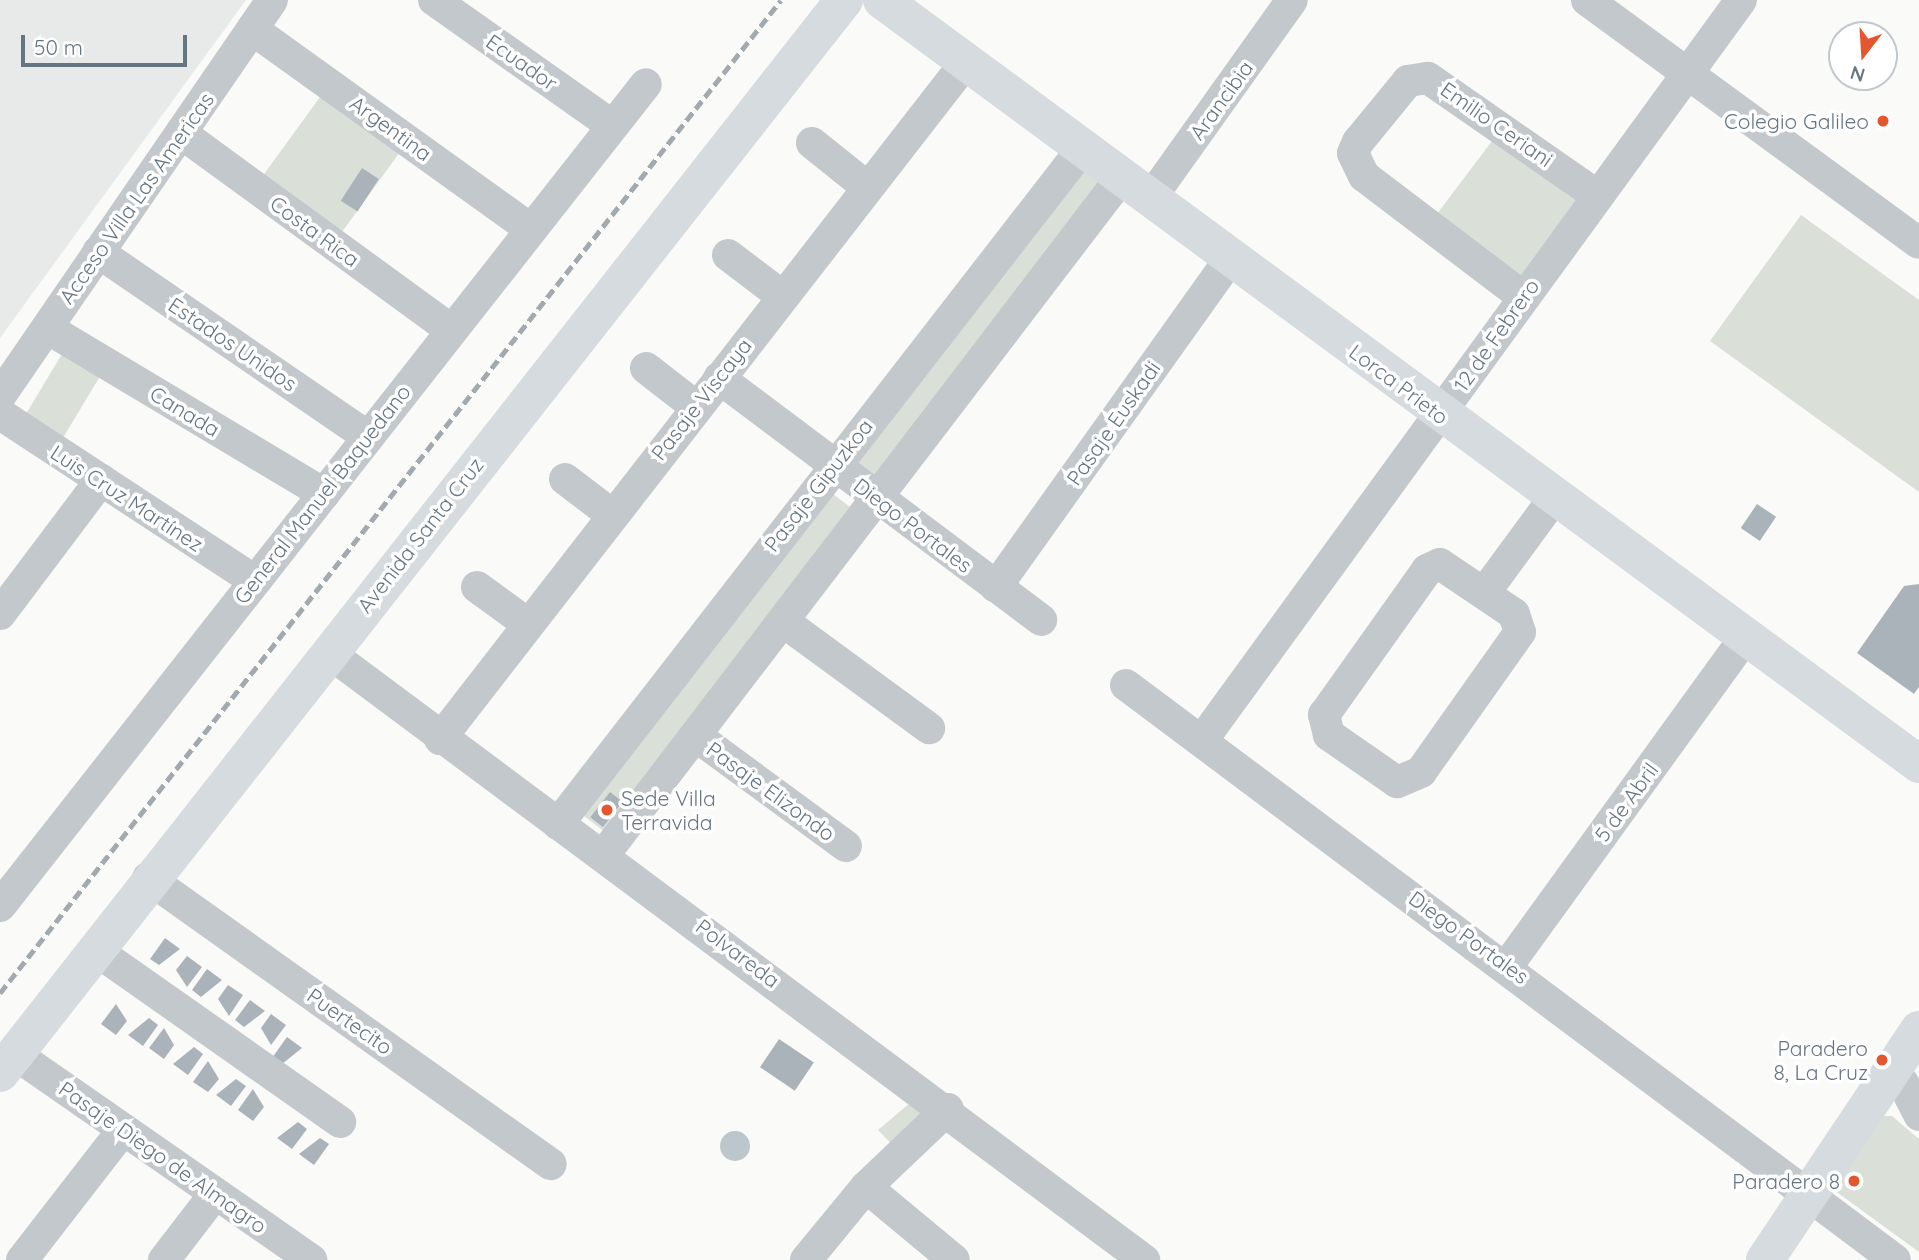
<!DOCTYPE html>
<html>
<head>
<meta charset="utf-8">
<style>
	body { margin:0 }
	#map { position:relative; width:1919px; height:1260px; overflow:hidden; background:#fafaf8; font-family:Quicksand,sans-serif }
	div>[style] { position:absolute }
	.built>* { inset:0; background:#e8e9e9 }
	.green>* { inset:0; background:#dadfd7; transform-origin:0 0 }
	.water>* { inset:0; background:#bbc7cb }
	.round { border-radius:50% }
	.building>* { inset:0; background:#aab3b9; transform-origin:0 0 }
	.minor>* { height:32px; margin:-16px; padding:0 16px; transform-origin:16px; border-radius:16px; background:#c3c8cc }
	.major>* { height:38px; margin:-19px; padding:0 19px; transform-origin:19px; border-radius:19px; background:#d6dbdf }
	.rail>* { height:5px; margin-top:-2.5px; transform-origin:0; background:repeating-linear-gradient(90deg,#a2aab0 0 10px,transparent 0 15px) }
	.dots>* { width:19px; height:19px; translate:-50% -50%; box-sizing:border-box; border:4px solid #fff; border-radius:50% }
	span { translate:-50% -50%; white-space:nowrap; text-align:center; line-height:1.15; -webkit-text-stroke:7px #fff; paint-order:stroke }
	.street-label { font-size:21px; color:#657683 }
	.poi-label { font-size:21px; color:#657683 }
	.right { translate:-100% -50%; text-align:right }
	.left { translate:0 -50%; text-align:left }
	.north { position:absolute; left:1828px; top:21px; width:70px; height:70px; box-sizing:border-box; background:#fff; border:2px solid #c1c8cd; border-radius:50%; rotate:197deg; font-size:19px; font-weight:700; line-height:28px; text-align:center; color:#657683 }
	.north::after { content:''; display:block; margin:auto; width:24px; height:32px; background:#e4572e; clip-path:polygon(50% 0,100% 100%,50% 72%,0 100%) }
	.scale { position:absolute; left:21px; top:35px; width:166px; height:32px; box-sizing:border-box; border:4px solid #657683; border-top:0; padding-left:9px; font-size:21px; line-height:24px; white-space:nowrap; color:#657683; -webkit-text-stroke:5px #fff; paint-order:stroke }
</style>
</head>
<body>
<div id="map">
	<div class="built">
		<div style="clip-path:polygon(0 0,246px 0,0 338px)"></div>
	</div>
	<div class="green">
		<div style="left:323px;top:93px;width:97px;height:102px;rotate:36deg"></div>
		<div style="left:1495px;top:137px;width:111px;height:98px;rotate:37deg"></div>
		<div style="clip-path:polygon(1082px 149px,1121px 178px,880px 501px,833px 464px)"></div>
		<div style="clip-path:polygon(1801px 215px,1919px 300px,1919px 492px,1710px 341px)"></div>
		<div style="left:62px;top:354px;width:44px;height:73px;rotate:31deg"></div>
		<div style="left:825px;top:488px;width:31px;height:407px;rotate:37deg"></div>
		<div style="clip-path:polygon(910px 1103px,939px 1128px,906px 1159px,878px 1130px)"></div>
		<div style="clip-path:polygon(1878px 1116px,1892px 1116px,1919px 1139px,1919px 1252px,1834px 1190px)"></div>
	</div>
	<div class="water">
		<div class="round" style="left:720px;top:1131px;width:30px;height:30px"></div>
	</div>
	<div class="building">
		<div style="left:362px;top:168px;width:20px;height:39px;rotate:33deg"></div>
		<div style="left:1757px;top:504px;width:23px;height:29px;rotate:34deg"></div>
		<div style="clip-path:polygon(1919px 584px,1919px 687px,1914px 694px,1857px 653px,1904px 586px)"></div>
		<div style="left:610px;top:792px;width:16px;height:32px;rotate:38deg"></div>
		<div style="clip-path:polygon(165px 938px,180px 949px,159px 965px,150px 959px)"></div>
		<div style="clip-path:polygon(187px 956px,202px 967px,187px 987px,176px 970px)"></div>
		<div style="clip-path:polygon(207px 969px,222px 980px,201px 997px,192px 990px)"></div>
		<div style="clip-path:polygon(228px 985px,243px 995px,229px 1016px,218px 999px)"></div>
		<div style="clip-path:polygon(250px 1000px,265px 1011px,244px 1027px,235px 1020px)"></div>
		<div style="clip-path:polygon(116px 1004px,127px 1021px,116px 1035px,101px 1024px)"></div>
		<div style="clip-path:polygon(271px 1014px,286px 1025px,271px 1045px,261px 1028px)"></div>
		<div style="clip-path:polygon(149px 1018px,158px 1025px,143px 1046px,128px 1035px)"></div>
		<div style="clip-path:polygon(164px 1028px,174px 1045px,164px 1059px,149px 1048px)"></div>
		<div style="clip-path:polygon(287px 1037px,302px 1048px,282px 1064px,272px 1058px)"></div>
		<div style="left:779px;top:1039px;width:42px;height:34px;rotate:34deg"></div>
		<div style="clip-path:polygon(194px 1047px,203px 1054px,188px 1075px,173px 1064px)"></div>
		<div style="clip-path:polygon(208px 1061px,219px 1079px,208px 1092px,193px 1082px)"></div>
		<div style="clip-path:polygon(236px 1079px,246px 1086px,231px 1106px,216px 1095px)"></div>
		<div style="clip-path:polygon(253px 1089px,264px 1107px,253px 1121px,238px 1110px)"></div>
		<div style="clip-path:polygon(298px 1122px,307px 1129px,292px 1149px,277px 1138px)"></div>
		<div style="clip-path:polygon(320px 1138px,329px 1144px,314px 1165px,299px 1154px)"></div>
	</div>
	<div class="minor">
		<div style="left:434px;top:0;width:215px;rotate:35.2deg"></div>
		<div style="left:1587px;top:0;width:411px;rotate:36.2deg"></div>
		<div style="left:252px;top:29px;width:341px;rotate:35.7deg"></div>
		<div style="left:181px;top:133px;width:333px;rotate:36.1deg"></div>
		<div style="left:812px;top:143px;width:70px;rotate:38.7deg"></div>
		<div style="left:1150px;top:199px;width:244px;rotate:-54.5deg"></div>
		<div style="left:98px;top:252px;width:327px;rotate:34.4deg"></div>
		<div style="left:728px;top:255px;width:68px;rotate:37.2deg"></div>
		<div style="left:1522px;top:296px;width:198px;rotate:-142.8deg"></div>
		<div style="left:1364px;top:176px;width:25px;rotate:-116deg"></div>
		<div style="left:1353px;top:153px;width:12px;rotate:-66deg"></div>
		<div style="left:1358px;top:142px;width:79px;rotate:-50.7deg"></div>
		<div style="left:1408px;top:81px;width:20px;rotate:-9deg"></div>
		<div style="left:1428px;top:78px;width:207px;rotate:34.8deg"></div>
		<div style="left:47px;top:328px;width:323px;rotate:30.9deg"></div>
		<div style="left:646px;top:368px;width:62px;rotate:37.8deg"></div>
		<div style="left:719px;top:378px;width:403px;rotate:36.9deg"></div>
		<div style="left:0;top:396px;width:480px;rotate:-55.5deg"></div>
		<div style="left:0;top:414px;width:305px;rotate:33.2deg"></div>
		<div style="left:565px;top:479px;width:58px;rotate:37.3deg"></div>
		<div style="left:1440px;top:564px;width:89px;rotate:34deg"></div>
		<div style="left:1514px;top:614px;width:19px;rotate:72deg"></div>
		<div style="left:1520px;top:632px;width:171px;rotate:125.3deg"></div>
		<div style="left:1421px;top:772px;width:26px;rotate:157deg"></div>
		<div style="left:1397px;top:782px;width:83px;rotate:-145.3deg"></div>
		<div style="left:1329px;top:735px;width:21px;rotate:-104deg"></div>
		<div style="left:1324px;top:715px;width:178px;rotate:-54.6deg"></div>
		<div style="left:1427px;top:570px;width:14px;rotate:-25deg"></div>
		<div style="left:477px;top:587px;width:59px;rotate:36.1deg"></div>
		<div style="left:996px;top:587px;width:403px;rotate:-54.5deg"></div>
		<div style="left:1485px;top:592px;width:117px;rotate:-53.7deg"></div>
		<div style="left:0;top:614px;width:168px;rotate:-53deg"></div>
		<div style="left:784px;top:622px;width:180px;rotate:36.2deg"></div>
		<div style="left:328px;top:652px;width:1018px;rotate:36.69deg"></div>
		<div style="left:1126px;top:685px;width:960px;rotate:36.79deg"></div>
		<div style="left:696px;top:736px;width:186px;rotate:36.3deg"></div>
		<div style="left:440px;top:739px;width:857px;rotate:-52.15deg"></div>
		<div style="left:1203px;top:739px;width:914px;rotate:-53.94deg"></div>
		<div style="left:558px;top:824px;width:855px;rotate:-52.18deg"></div>
		<div style="left:603px;top:856px;width:853px;rotate:-52.62deg"></div>
		<div style="left:148px;top:878px;width:494px;rotate:35.4deg"></div>
		<div style="left:0;top:906px;width:1045px;rotate:-51.84deg"></div>
		<div style="left:94px;top:949px;width:301px;rotate:35.1deg"></div>
		<div style="left:1508px;top:965px;width:402px;rotate:-54.1deg"></div>
		<div style="left:15px;top:1054px;width:361px;rotate:34.8deg"></div>
		<div style="left:1903px;top:1083px;width:36px;rotate:63deg"></div>
		<div style="left:866px;top:1187px;width:114px;rotate:39.7deg"></div>
		<div style="left:22px;top:1260px;width:163px;rotate:-52.2deg"></div>
		<div style="left:164px;top:1260px;width:82px;rotate:-52.4deg"></div>
		<div style="left:806px;top:1260px;width:94px;rotate:-50.6deg"></div>
		<div style="left:866px;top:1187px;width:113px;rotate:-43.6deg"></div>
	</div>
	<div class="major">
		<div style="left:882px;top:0;width:1288px;rotate:36.38deg"></div>
		<div style="left:0;top:1073px;width:1365px;rotate:-51.81deg"></div>
		<div style="left:1765px;top:1260px;width:277px;rotate:-56.2deg"></div>
	</div>
	<div class="rail">
		<div style="left:0;top:993px;width:1263px;rotate:-51.81deg"></div>
	</div>
	<div class="dots">
		<div style="left:1883px;top:121px;background:#e4572e"></div>
		<div style="left:607px;top:810px;background:#e4572e"></div>
		<div style="left:1882px;top:1060px;background:#e4572e"></div>
		<div style="left:1854px;top:1181px;background:#e4572e"></div>
	</div>
	<div class="street-label">
		<span style="left:522px;top:62px;rotate:35deg">Ecuador</span>
		<span style="left:1221px;top:100px;rotate:-54deg">Arancibia</span>
		<span style="left:1497px;top:124px;rotate:35deg">Emilio Ceriani</span>
		<span style="left:391px;top:128px;rotate:36deg">Argentina</span>
		<span style="left:136px;top:198px;rotate:-55deg">Acceso Villa Las Americas</span>
		<span style="left:315px;top:231px;rotate:36deg">Costa Rica</span>
		<span style="left:1496px;top:335px;rotate:-55deg">12 de Febrero</span>
		<span style="left:233px;top:344px;rotate:34deg">Estados Unidos</span>
		<span style="left:1399px;top:384px;rotate:37deg">Lorca Prieto</span>
		<span style="left:701px;top:399px;rotate:-52deg">Pasaje Viscaya</span>
		<span style="left:185px;top:411px;rotate:31deg">Canada</span>
		<span style="left:1113px;top:423px;rotate:-55deg">Pasaje Euskadi</span>
		<span style="left:818px;top:485px;rotate:-52deg">Pasaje Gipuzkoa</span>
		<span style="left:322px;top:494px;rotate:-52deg">General Manuel Baquedano</span>
		<span style="left:127px;top:498px;rotate:33deg">Luis Cruz Martínez</span>
		<span style="left:913px;top:525px;rotate:37deg">Diego Portales</span>
		<span style="left:420px;top:535px;rotate:-52deg">Avenida Santa Cruz</span>
		<span style="left:771px;top:791px;rotate:36deg">Pasaje Elizondo</span>
		<span style="left:1626px;top:802px;rotate:-54deg">5 de Abril</span>
		<span style="left:1469px;top:937px;rotate:36deg">Diego Portales</span>
		<span style="left:738px;top:953px;rotate:37deg">Polvareda</span>
		<span style="left:350px;top:1021px;rotate:35deg">Puertecito</span>
		<span style="left:163px;top:1157px;rotate:35deg">Pasaje Diego de Almagro</span>
	</div>
	<div class="poi-label">
		<span class="right" style="left:1869px;top:121px">Colegio Galileo</span>
		<span class="left" style="left:621px;top:810px">Sede Villa<br>Terravida</span>
		<span class="right" style="left:1868px;top:1060px">Paradero<br>8, La Cruz</span>
		<span class="right" style="left:1840px;top:1181px">Paradero 8</span>
	</div>
	<div class="north">N</div>
	<div class="scale">50 m</div>
</div>
</body>
</html>
